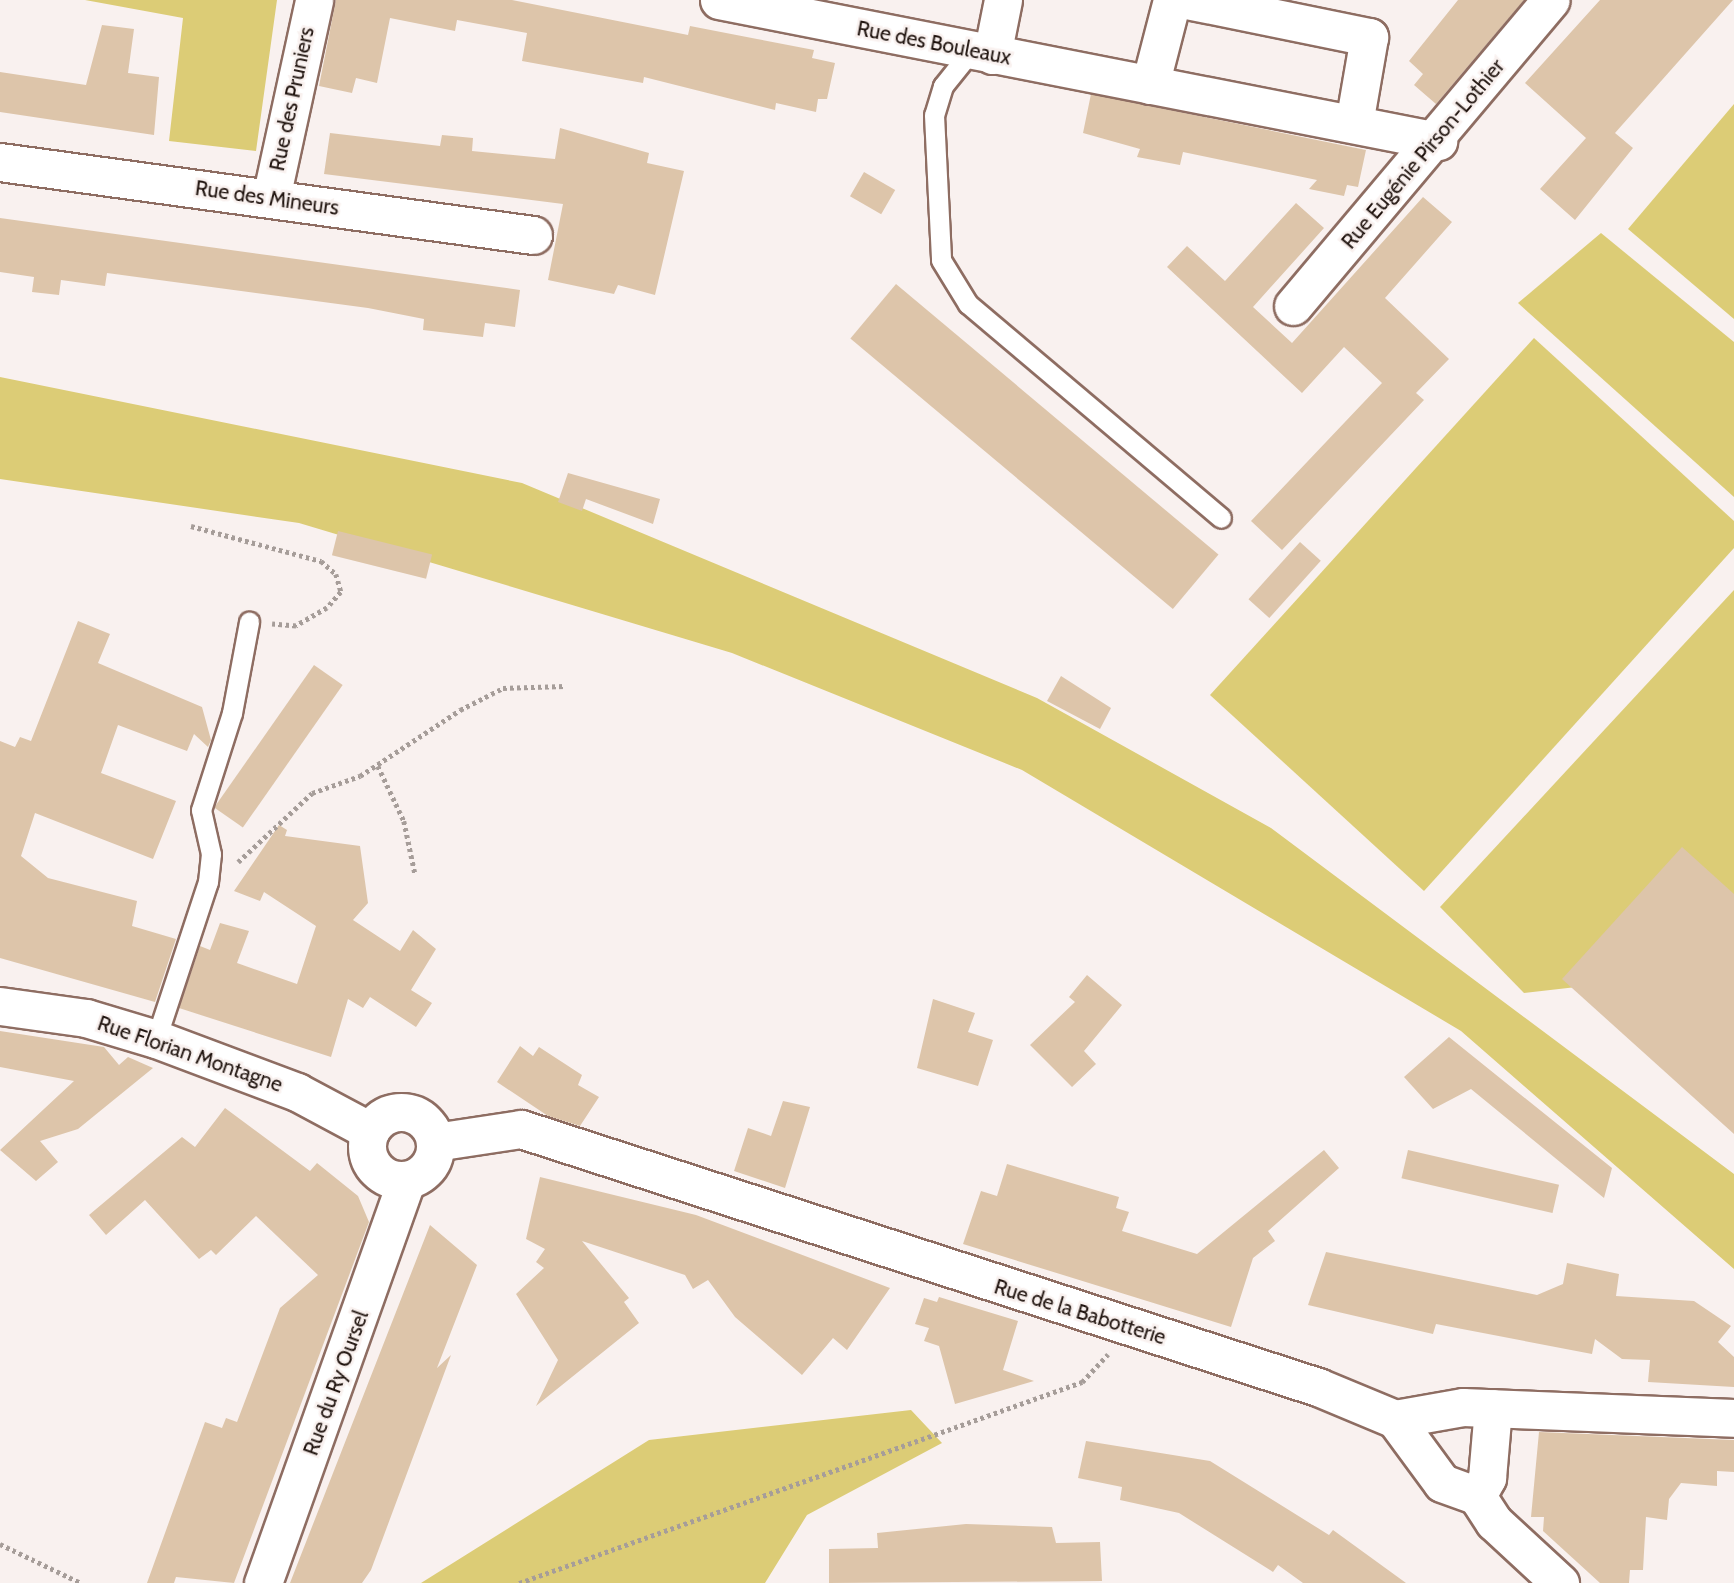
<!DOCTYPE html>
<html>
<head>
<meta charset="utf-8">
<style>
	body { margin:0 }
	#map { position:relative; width:1734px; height:1583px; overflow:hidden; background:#f9f1ef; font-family:Cabin,sans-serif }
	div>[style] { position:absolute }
	.green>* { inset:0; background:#dccc76 }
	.building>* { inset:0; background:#ddc5aa; transform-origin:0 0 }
	.path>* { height:4.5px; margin-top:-2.25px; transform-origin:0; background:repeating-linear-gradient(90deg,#a69d99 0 3.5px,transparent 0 7px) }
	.roads { filter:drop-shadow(2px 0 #8e6d62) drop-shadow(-2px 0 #8e6d62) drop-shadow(0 2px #8e6d62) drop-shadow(0 -2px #8e6d62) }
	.service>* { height:19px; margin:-9.5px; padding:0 9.5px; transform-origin:9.5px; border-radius:9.5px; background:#fff }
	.minor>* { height:37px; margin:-18.5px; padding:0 18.5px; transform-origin:18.5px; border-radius:18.5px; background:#fff }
	.minor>.ring { margin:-18.5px; padding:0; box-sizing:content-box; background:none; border:37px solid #fff; border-radius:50% }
	span { translate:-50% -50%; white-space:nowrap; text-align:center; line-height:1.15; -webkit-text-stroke:5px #f9f1ef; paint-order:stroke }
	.street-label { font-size:21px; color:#20140f }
</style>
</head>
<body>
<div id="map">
	<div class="green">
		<div style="clip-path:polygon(85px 0,277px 0,256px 151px,169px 141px,183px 18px)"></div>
		<div style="clip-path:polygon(1734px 104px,1734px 319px,1628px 229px)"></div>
		<div style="clip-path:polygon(1601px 233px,1734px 342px,1734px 497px,1518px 303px)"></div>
		<div style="clip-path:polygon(1534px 338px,1734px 521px,1734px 548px,1424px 891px,1210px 695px)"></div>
		<div style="clip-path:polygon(0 377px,522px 483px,1037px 698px,1271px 828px,1734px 1174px,1734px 1269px,1461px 1031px,1022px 770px,732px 653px,299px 523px,0 479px)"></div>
		<div style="clip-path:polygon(1734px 590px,1734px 969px,1524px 993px,1440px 907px)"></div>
		<div style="clip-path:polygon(911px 1410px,942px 1443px,807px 1515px,765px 1583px,421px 1583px,649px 1440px)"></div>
	</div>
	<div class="building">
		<div style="clip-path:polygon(336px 0,512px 0,688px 35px,690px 26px,757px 39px,814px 50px,812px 58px,835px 63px,827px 99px,818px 99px,816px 112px,776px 103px,775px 110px,644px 77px,643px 83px,522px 61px,527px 33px,457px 20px,455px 31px,390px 18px,377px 83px,356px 78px,352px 93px,319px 86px)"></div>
		<div style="clip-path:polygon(1458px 0,1524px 0,1436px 104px,1414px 85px,1423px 74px,1409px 61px)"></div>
		<div style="clip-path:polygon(1600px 0,1733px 0,1615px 133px,1633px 148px,1575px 220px,1540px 189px,1586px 138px,1525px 83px)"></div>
		<div style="clip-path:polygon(102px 25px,134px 29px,128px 73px,159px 77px,154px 135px,0 112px,0 72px,86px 85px)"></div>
		<div style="clip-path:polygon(1091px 94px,1366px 150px,1358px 187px,1347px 185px,1344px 196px,1309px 189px,1317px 180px,1183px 152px,1180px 165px,1137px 157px,1140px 149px,1083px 133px)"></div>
		<div style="clip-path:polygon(560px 128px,649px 153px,647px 163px,684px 171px,655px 295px,618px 285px,614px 294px,548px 280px,563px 204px,324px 174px,330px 133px,440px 146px,442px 135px,473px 138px,472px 151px,555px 159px)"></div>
		<div style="left:864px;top:172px;width:36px;height:28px;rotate:30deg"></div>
		<div style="clip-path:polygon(1423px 197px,1452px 222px,1385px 298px,1449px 359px,1416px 393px,1424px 400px,1282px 550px,1251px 521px,1382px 383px,1344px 347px,1302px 393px,1167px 267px,1187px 246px,1225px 281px,1296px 203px,1324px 228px,1253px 307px,1292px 343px)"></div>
		<div style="clip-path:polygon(0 218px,520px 290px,515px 327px,485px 323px,483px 337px,423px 330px,424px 319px,368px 308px,107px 273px,105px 286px,61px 280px,59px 295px,32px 292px,34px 277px,0 272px)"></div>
		<div style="left:896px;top:284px;width:421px;height:71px;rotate:40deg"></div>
		<div style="clip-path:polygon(568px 473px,660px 499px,653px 524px,586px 499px,582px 511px,558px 502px)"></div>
		<div style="left:338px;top:531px;width:97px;height:25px;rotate:14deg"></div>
		<div style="left:1300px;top:542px;width:28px;height:77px;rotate:42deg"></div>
		<div style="clip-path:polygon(78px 621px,110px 634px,98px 663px,202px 707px,211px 740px,208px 747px,194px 734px,187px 751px,118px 725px,101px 773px,176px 801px,153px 859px,35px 813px,21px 856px,48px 878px,137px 901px,132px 926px,176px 939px,155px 1002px,0 958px,0 741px,15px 747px,20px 737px,31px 741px)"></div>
		<div style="left:314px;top:665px;width:35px;height:174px;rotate:35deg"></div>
		<div style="clip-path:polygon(1061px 676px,1111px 708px,1100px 729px,1047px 701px)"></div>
		<div style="clip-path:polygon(279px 825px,287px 830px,285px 836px,360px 846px,368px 903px,353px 920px,400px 951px,413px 930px,436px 949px,411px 990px,432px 1003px,416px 1027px,370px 997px,363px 1008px,348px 999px,331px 1057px,179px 1008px,200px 946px,210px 950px,220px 923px,249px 931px,237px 963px,297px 984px,316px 926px,264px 892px,260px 901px,234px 891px)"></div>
		<div style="clip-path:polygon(1682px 847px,1734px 894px,1734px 1134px,1562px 979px)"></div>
		<div style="clip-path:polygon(1087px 975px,1122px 1005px,1084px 1051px,1096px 1064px,1072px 1087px,1030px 1045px,1075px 1002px,1069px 997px)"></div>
		<div style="clip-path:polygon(933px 999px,975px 1013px,968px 1032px,993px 1040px,978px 1086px,917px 1068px)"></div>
		<div style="clip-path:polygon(0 1031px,104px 1047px,119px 1065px,128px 1057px,153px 1068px,78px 1129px,40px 1141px,58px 1162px,36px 1181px,0 1150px,74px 1081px,0 1067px)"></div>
		<div style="clip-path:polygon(1449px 1037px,1612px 1168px,1604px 1198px,1471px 1089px,1433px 1109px,1404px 1077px)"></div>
		<div style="clip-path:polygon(520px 1046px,533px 1056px,539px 1047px,582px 1075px,578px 1085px,599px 1097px,580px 1126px,548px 1116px,497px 1082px)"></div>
		<div style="clip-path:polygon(783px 1101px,810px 1107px,785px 1188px,734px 1171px,748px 1128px,771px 1136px)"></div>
		<div style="clip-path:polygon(225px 1108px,310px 1171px,317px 1163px,358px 1196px,369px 1222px,234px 1583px,176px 1577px,174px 1583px,147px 1583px,205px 1422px,222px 1428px,226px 1418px,237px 1422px,280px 1308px,318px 1275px,256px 1216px,216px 1255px,211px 1250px,199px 1259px,145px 1200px,106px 1235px,89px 1215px,182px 1137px,195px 1147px)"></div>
		<div style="clip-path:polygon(1324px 1150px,1339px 1168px,1268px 1231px,1275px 1241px,1253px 1258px,1231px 1327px,963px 1244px,981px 1191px,997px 1196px,1007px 1164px,1119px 1197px,1116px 1208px,1129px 1212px,1122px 1231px,1197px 1254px)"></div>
		<div style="left:1408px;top:1150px;width:155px;height:29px;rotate:13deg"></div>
		<div style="clip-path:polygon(540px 1177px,696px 1215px,890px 1288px,847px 1350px,833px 1338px,802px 1375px,735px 1317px,708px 1280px,693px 1289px,685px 1275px,582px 1241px,629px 1298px,624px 1302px,639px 1323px,536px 1406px,558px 1360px,516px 1294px,544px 1268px,536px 1262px,545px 1249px,526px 1239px)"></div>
		<div style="clip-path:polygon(430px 1225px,477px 1265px,437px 1368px,451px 1355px,371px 1570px,362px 1583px,290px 1583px)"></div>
		<div style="clip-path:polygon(1326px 1252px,1537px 1295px,1563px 1284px,1567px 1263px,1619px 1274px,1616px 1296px,1694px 1301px,1731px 1326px,1718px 1342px,1734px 1357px,1734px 1387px,1648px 1382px,1650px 1360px,1622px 1359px,1595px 1339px,1592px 1354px,1436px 1324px,1433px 1334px,1308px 1305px)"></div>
		<div style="clip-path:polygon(939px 1297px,1018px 1321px,1003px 1370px,1034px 1381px,955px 1404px,939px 1346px,924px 1341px,929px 1328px,915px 1324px,924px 1298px,937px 1302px)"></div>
		<div style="clip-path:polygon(1539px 1432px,1734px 1440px,1734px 1472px,1717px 1471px,1717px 1486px,1681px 1483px,1669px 1499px,1667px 1520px,1646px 1517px,1643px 1570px,1630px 1570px,1629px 1583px,1600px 1583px,1543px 1531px,1544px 1517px,1531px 1517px)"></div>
		<div style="clip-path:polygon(1086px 1441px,1210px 1461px,1329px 1535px,1333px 1530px,1406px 1583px,1303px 1583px,1278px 1565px,1273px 1572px,1179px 1513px,1120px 1500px,1122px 1487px,1078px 1478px)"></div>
		<div style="clip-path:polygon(966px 1524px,1052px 1527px,1056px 1543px,1100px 1542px,1102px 1581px,829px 1583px,829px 1549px,878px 1548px,877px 1533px)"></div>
	</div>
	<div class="path">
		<div style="left:191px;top:526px;width:135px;rotate:15.1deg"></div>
		<div style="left:321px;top:561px;width:20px;rotate:41deg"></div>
		<div style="left:336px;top:574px;width:19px;rotate:74deg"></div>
		<div style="left:341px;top:592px;width:21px;rotate:131deg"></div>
		<div style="left:327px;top:608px;width:36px;rotate:150deg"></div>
		<div style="left:296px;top:626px;width:24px;rotate:-175deg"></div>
		<div style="left:378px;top:766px;width:61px;rotate:64.7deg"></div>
		<div style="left:404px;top:821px;width:53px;rotate:78.1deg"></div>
		<div style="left:238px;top:862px;width:101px;rotate:-43deg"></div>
		<div style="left:312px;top:793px;width:51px;rotate:-19.5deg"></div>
		<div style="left:360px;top:776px;width:120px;rotate:-33.4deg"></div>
		<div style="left:460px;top:710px;width:48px;rotate:-27.1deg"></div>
		<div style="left:503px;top:688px;width:62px;rotate:-1.8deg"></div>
		<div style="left:0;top:1544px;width:90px;rotate:25.7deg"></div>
		<div style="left:519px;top:1583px;width:598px;rotate:-19.65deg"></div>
		<div style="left:1082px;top:1382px;width:38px;rotate:-47deg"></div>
	</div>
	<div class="roads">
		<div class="service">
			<div style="left:971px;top:51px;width:45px;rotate:128.7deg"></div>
			<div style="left:943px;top:86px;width:30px;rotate:107deg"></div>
			<div style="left:934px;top:115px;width:145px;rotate:87.2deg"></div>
			<div style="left:941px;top:260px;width:52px;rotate:58.5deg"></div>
			<div style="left:968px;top:304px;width:331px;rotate:40.2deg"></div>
			<div style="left:156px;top:1039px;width:165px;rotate:-71.7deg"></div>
			<div style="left:208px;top:882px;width:28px;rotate:-84deg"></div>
			<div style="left:211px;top:854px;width:45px;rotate:-102.8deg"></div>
			<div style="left:201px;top:810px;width:102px;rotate:-72.3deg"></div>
			<div style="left:232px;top:713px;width:93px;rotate:-79.4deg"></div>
		</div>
		<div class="minor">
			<div style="left:719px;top:0;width:733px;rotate:11.1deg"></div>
			<div style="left:1187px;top:0;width:186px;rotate:11.5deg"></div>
			<div style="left:1369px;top:37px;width:88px;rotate:99.8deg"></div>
			<div style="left:992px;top:55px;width:56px;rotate:-78.7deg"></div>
			<div style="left:1150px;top:85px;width:88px;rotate:-75.5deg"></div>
			<div style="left:0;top:162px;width:538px;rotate:7.8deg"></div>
			<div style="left:271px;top:198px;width:203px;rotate:-77.7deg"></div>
			<div style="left:1293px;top:306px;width:400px;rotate:-49.9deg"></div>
			<div style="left:0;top:1006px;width:87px;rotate:7.9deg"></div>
			<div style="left:86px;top:1018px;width:73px;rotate:16.7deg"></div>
			<div style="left:156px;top:1039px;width:151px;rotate:20.6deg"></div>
			<div style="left:297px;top:1092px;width:83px;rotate:28.1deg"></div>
			<div class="ring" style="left:367px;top:1112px;width:31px;height:31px"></div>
			<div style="left:435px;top:1142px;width:87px;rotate:-8.6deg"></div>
			<div style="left:521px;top:1129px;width:838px;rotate:17.94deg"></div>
			<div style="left:1318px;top:1387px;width:83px;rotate:22.6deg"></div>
			<div style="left:1395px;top:1419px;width:69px;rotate:-10deg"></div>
			<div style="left:1463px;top:1407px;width:271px;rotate:2.3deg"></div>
			<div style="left:1395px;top:1419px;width:79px;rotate:53.7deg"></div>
			<div style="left:1442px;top:1483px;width:37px;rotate:20deg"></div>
			<div style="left:1477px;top:1496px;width:31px;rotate:57deg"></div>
			<div style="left:1494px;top:1522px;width:90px;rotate:42.7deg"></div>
			<div style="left:1477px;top:1496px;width:21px;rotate:-61deg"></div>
			<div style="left:1487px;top:1478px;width:70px;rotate:-85.1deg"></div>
			<div style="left:263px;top:1583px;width:427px;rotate:-70.4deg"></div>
		</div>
	</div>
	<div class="street-label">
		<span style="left:934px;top:43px;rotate:11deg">Rue des Bouleaux</span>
		<span style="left:292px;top:99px;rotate:-78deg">Rue des Pruniers</span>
		<span style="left:1423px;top:154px;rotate:-50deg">Rue Eugénie Pirson-Lothier</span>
		<span style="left:267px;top:198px;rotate:8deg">Rue des Mineurs</span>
		<span style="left:190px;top:1054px;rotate:19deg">Rue Florian Montagne</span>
		<span style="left:1080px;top:1312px;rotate:17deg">Rue de la Babotterie</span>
		<span style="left:336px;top:1383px;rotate:-70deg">Rue du Ry Oursel</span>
	</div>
</div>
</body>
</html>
